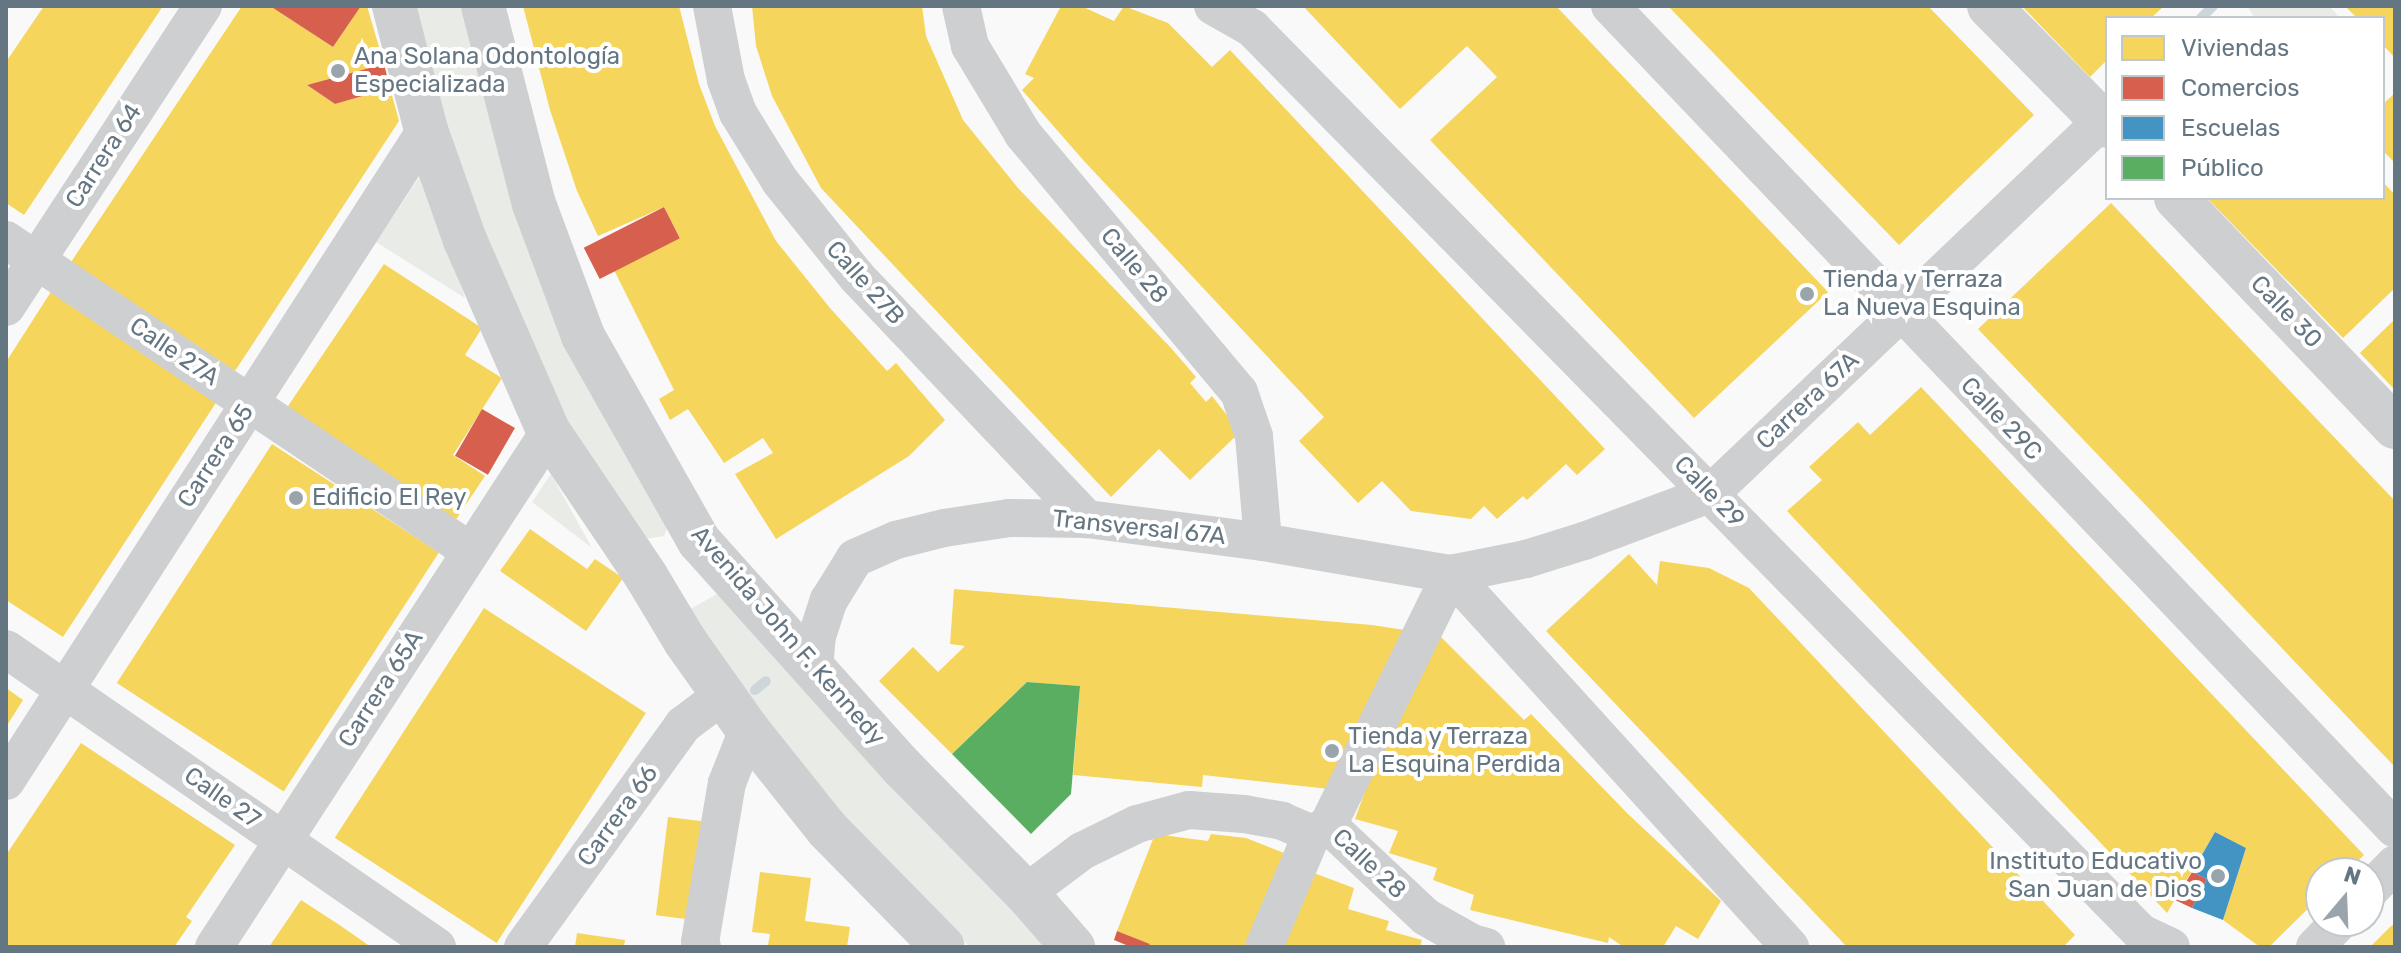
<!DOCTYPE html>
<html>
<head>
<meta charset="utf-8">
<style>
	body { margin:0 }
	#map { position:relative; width:2401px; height:953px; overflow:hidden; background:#f9f9f9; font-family:Rubik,sans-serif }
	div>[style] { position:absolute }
	.green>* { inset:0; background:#e8ebe6 }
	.homes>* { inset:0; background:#f6d55c; transform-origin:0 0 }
	.shops>* { inset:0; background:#d6604d; transform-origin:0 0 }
	.schools>* { inset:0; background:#4393c3 }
	.public>* { inset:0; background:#5aae61 }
	.stream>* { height:10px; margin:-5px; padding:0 5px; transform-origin:5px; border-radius:5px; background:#ced6d9 }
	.minor>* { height:38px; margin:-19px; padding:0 19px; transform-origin:19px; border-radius:19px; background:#cecfd0 }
	.tertiary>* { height:44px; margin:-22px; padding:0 22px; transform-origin:22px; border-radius:22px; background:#cecfd0 }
	.dots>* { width:22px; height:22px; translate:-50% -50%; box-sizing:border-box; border:4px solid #fff; border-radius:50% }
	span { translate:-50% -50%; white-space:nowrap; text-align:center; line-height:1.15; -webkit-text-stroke:8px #fff; paint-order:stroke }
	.poi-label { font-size:24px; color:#657683 }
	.left { translate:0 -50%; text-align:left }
	.right { translate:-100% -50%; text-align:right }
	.street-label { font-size:24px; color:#657683 }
	.frame { position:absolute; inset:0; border:8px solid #657683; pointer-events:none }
	.legend { position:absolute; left:2105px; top:16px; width:280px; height:184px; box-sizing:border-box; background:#fff; border:2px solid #c1c8cd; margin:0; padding:10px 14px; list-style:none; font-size:24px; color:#657683 }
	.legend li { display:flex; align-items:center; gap:16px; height:40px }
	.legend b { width:40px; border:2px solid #c1c8cd }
	.north { position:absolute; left:2305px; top:857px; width:80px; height:80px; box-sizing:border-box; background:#fff; border:2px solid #c1c8cd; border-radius:50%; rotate:19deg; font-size:22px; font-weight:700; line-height:32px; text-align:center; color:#657683 }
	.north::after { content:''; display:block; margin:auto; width:28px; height:36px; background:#99a4ac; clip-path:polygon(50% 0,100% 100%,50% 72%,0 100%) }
</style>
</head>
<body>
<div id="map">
	<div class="green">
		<div style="clip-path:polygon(415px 6px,471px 6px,668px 525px,664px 536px,645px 539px,597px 483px,457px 183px)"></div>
		<div style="clip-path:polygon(2247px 6px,2329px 6px,2340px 18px,2255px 18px)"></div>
		<div style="clip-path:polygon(422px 173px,465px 298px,376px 242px)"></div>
		<div style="clip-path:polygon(551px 474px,592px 548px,532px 502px)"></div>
		<div style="clip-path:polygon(724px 590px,1049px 947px,970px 947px,832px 804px,680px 615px)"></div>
	</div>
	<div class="homes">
		<div style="clip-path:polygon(44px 6px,163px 6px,24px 215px,6px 203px,6px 62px)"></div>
		<div style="clip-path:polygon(242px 6px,270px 6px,333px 47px,361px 6px,367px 6px,384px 64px,307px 85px,335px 104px,390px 88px,399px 121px,235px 371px,71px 262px)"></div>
		<div style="clip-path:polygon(523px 6px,679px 6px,699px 84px,715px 126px,776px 241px,830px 308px,887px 371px,896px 363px,945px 420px,909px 456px,776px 539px,735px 474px,773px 453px,763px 438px,724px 463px,688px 409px,670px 420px,659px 399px,674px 390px,614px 270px,680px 238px,664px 207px,598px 236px,577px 191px,550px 110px)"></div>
		<div style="clip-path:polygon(752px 6px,922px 6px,926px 36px,963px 120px,1018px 188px,1171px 348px,1196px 377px,1190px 383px,1206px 402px,1212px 396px,1240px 432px,1190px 480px,1159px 449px,1111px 497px,821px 188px,772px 96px,756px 46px)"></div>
		<div style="clip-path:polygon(1061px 6px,1081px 6px,1114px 21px,1124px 6px,1168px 23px,1212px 67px,1230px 50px,1605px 449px,1577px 475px,1566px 464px,1527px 500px,1523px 496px,1497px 519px,1484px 506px,1471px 519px,1411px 511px,1382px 481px,1358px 503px,1299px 441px,1324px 417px,1084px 161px,1022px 90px,1034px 78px,1025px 74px)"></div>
		<div style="clip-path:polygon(1303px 6px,1556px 6px,1828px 292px,1694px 418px,1430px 140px,1497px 77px,1467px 46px,1400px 109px)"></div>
		<div style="clip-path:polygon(1668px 6px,1928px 6px,2034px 115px,1899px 245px)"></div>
		<div style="clip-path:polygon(2022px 6px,2164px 6px,2151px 18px,2107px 18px,2107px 60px,2090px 77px)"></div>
		<div style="clip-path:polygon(2345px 6px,2395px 6px,2395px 58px,2383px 45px,2383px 18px,2357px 18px)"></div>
		<div style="clip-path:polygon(2395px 93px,2395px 163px,2383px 151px,2383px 104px)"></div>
		<div style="clip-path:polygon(2383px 182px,2395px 195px,2395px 288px,2343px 338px,2207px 198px,2383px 198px)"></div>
		<div style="clip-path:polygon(2111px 203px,2395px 501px,2395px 767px,1978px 329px)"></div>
		<div style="clip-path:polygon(384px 264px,482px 328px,465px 355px,502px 378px,453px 455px,485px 476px,455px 521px,286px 409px)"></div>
		<div style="clip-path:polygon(54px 287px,221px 395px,63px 637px,6px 600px,6px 362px)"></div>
		<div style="clip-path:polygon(2395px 319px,2395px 390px,2360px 353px)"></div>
		<div style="clip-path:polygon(1921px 387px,2364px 855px,2345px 873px,2321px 873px,2321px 896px,2269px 947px,2260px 947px,2223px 920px,2246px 848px,2215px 832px,2167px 913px,1787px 511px,1822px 480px,1809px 467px,1858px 422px,1870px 435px)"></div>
		<div style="left:272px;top:444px;width:199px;height:285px;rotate:33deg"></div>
		<div style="clip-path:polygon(530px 529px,587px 569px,595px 559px,623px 578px,586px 631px,500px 571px)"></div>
		<div style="clip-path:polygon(1629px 554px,1657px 585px,1660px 561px,1709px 568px,1749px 588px,2075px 935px,2063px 947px,1847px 947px,1546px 631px)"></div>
		<div style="clip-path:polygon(954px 589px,1372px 625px,1405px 630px,1338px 790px,1203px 775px,1202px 787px,1073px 775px,1080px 686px,1027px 682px,952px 754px,879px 681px,913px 647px,938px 672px,965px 646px,950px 644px)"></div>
		<div style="left:484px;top:608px;width:193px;height:274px;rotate:33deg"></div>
		<div style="clip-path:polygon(1440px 636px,1524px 720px,1531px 714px,1628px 814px,1721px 901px,1698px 939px,1676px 926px,1663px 947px,1624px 947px,1609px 937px,1608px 943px,1470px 910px,1474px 895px,1433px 880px,1437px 868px,1389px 853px,1398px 831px,1355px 819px,1376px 761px)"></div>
		<div style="clip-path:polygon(6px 688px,23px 700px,6px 727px)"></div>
		<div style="clip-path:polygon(81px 743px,235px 845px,186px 917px,192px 921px,174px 947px,6px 947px,6px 855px)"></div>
		<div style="left:668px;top:817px;width:39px;height:99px;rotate:7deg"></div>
		<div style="clip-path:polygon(1155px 834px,1208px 841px,1211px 834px,1246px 838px,1289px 855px,1252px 947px,1148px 947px,1150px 944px,1117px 931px)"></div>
		<div style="clip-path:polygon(1303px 869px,1354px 888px,1348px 909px,1389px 921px,1386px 930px,1422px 940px,1420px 947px,1274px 947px)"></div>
		<div style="clip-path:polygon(760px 872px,811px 878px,805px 921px,850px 927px,847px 947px,777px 947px,768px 945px,770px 934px,752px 932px)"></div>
		<div style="clip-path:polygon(301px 900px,341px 926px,371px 947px,269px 947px)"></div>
		<div style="clip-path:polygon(2395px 923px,2395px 947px,2370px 947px,2390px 927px)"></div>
		<div style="clip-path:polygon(577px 933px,625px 940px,624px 947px,575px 947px)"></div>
	</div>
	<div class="shops">
		<div style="clip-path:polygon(270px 6px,361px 6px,333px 47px)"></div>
		<div style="clip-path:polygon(384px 64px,390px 88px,335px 104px,307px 85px)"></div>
		<div style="left:664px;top:207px;width:35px;height:90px;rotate:63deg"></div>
		<div style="left:482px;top:409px;width:38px;height:54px;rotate:30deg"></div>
		<div style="clip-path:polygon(2192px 872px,2207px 879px,2192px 908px,2175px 900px)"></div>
		<div style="clip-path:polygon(1117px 931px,1150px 944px,1148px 947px,1131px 947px,1114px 940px)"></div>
	</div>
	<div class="schools">
		<div style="clip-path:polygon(2215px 832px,2246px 848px,2223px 920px,2192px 908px,2207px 879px,2192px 872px)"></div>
	</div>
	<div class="public">
		<div style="clip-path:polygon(1027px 682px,1080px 686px,1071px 794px,1031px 834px,952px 754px)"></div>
	</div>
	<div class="stream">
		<div style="left:2201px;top:18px;width:17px;rotate:-45deg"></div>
		<div style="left:755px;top:690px;width:14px;rotate:-39deg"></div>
	</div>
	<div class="minor">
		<div style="left:712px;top:6px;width:75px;rotate:79.3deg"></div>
		<div style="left:726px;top:80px;width:35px;rotate:70deg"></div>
		<div style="left:738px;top:113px;width:80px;rotate:58.3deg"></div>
		<div style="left:780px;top:181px;width:123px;rotate:51.3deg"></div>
		<div style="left:857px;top:277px;width:334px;rotate:46.5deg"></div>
		<div style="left:961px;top:6px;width:41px;rotate:77.3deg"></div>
		<div style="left:970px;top:46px;width:103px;rotate:58.9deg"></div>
		<div style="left:1023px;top:134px;width:336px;rotate:50.1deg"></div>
		<div style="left:1239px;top:392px;width:46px;rotate:71.2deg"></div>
		<div style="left:1254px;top:436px;width:106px;rotate:85.1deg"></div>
		<div style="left:1213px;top:6px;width:45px;rotate:29.4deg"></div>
		<div style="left:1252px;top:28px;width:1269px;rotate:45.51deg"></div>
		<div style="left:2141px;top:933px;width:33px;rotate:25deg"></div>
		<div style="left:1610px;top:6px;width:1137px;rotate:46.35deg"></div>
		<div style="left:6px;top:240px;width:559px;rotate:33.83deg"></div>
		<div style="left:6px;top:307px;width:360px;rotate:-56.8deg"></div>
		<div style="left:1451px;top:574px;width:504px;rotate:47.73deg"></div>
		<div style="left:6px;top:649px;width:524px;rotate:34.66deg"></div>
		<div style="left:814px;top:668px;width:32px;rotate:-85deg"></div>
		<div style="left:817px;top:636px;width:38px;rotate:-72deg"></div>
		<div style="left:829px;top:600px;width:49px;rotate:-58.2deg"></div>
		<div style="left:855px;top:558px;width:45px;rotate:-23.7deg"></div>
		<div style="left:896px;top:540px;width:49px;rotate:-14deg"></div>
		<div style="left:944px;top:528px;width:66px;rotate:-8.7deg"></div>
		<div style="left:1009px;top:518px;width:78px;rotate:0.7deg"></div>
		<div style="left:1087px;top:519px;width:177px;rotate:7.4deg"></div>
		<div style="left:1263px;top:542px;width:191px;rotate:9.7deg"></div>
		<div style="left:1451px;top:574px;width:76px;rotate:-11.3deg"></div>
		<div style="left:1526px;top:559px;width:61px;rotate:-17.2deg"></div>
		<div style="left:1584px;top:541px;width:134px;rotate:-20.5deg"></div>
		<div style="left:1710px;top:494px;width:541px;rotate:-43.58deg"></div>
		<div style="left:6px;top:781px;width:775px;rotate:-57.17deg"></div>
		<div style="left:1328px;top:825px;width:280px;rotate:-63.9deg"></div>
		<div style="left:2369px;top:891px;width:37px;rotate:-46deg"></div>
		<div style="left:1026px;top:893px;width:70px;rotate:-36.9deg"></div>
		<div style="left:1082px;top:851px;width:61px;rotate:-26.1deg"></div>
		<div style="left:1137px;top:824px;width:54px;rotate:-15.1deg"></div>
		<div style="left:1189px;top:810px;width:55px;rotate:4.2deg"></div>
		<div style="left:1244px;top:814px;width:39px;rotate:10deg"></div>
		<div style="left:1282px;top:821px;width:33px;rotate:23deg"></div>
		<div style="left:1312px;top:834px;width:18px;rotate:-29deg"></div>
		<div style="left:1328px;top:825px;width:134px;rotate:43.2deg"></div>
		<div style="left:1426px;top:917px;width:53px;rotate:29.5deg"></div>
		<div style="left:1472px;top:943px;width:15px;rotate:16deg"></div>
		<div style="left:214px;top:947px;width:614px;rotate:-56.96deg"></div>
		<div style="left:523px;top:947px;width:274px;rotate:-54.2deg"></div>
		<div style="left:683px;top:725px;width:50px;rotate:-36.9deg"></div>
		<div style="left:702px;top:947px;width:5px;rotate:-112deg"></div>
		<div style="left:700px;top:942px;width:161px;rotate:-80.4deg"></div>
		<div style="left:727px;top:783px;width:57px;rotate:-68.4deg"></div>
		<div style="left:1264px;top:947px;width:123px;rotate:-67deg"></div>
		<div style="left:2315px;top:947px;width:36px;rotate:-46deg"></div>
	</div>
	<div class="tertiary">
		<div style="left:394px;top:6px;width:128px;rotate:75.5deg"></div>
		<div style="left:426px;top:130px;width:117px;rotate:70.5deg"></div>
		<div style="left:465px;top:240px;width:210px;rotate:66.4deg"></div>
		<div style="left:549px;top:432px;width:174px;rotate:56deg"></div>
		<div style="left:646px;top:576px;width:76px;rotate:59deg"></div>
		<div style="left:685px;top:641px;width:109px;rotate:54.7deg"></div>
		<div style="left:748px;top:730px;width:127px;rotate:51.4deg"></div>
		<div style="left:827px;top:829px;width:165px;rotate:45.5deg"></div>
		<div style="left:483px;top:6px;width:204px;rotate:75.6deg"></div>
		<div style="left:534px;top:204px;width:141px;rotate:69.6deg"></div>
		<div style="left:583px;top:336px;width:236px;rotate:60.5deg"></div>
		<div style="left:699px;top:541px;width:304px;rotate:48.1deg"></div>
		<div style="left:902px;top:767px;width:177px;rotate:45.5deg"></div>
		<div style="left:1026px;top:893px;width:72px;rotate:49deg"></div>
		<div style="left:1989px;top:6px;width:168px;rotate:45.5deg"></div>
		<div style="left:2176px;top:198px;width:317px;rotate:46.3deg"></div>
	</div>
	<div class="dots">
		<div style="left:338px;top:71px;background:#99a4ac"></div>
		<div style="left:1807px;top:294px;background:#99a4ac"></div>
		<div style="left:296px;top:498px;background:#99a4ac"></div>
		<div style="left:1332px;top:751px;background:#99a4ac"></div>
		<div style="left:2218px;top:876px;background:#99a4ac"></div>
	</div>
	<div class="poi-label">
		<span class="left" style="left:354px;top:71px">Ana Solana Odontología<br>Especializada</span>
		<span class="left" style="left:1823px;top:294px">Tienda y Terraza<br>La Nueva Esquina</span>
		<span class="left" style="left:312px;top:498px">Edificio El Rey</span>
		<span class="left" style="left:1348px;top:751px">Tienda y Terraza<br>La Esquina Perdida</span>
		<span class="right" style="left:2202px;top:876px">Instituto Educativo<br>San Juan de Dios</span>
	</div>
	<div class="street-label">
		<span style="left:104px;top:156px;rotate:-57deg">Carrera 64</span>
		<span style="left:1134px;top:266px;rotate:50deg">Calle 28</span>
		<span style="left:865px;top:283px;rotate:48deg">Calle 27B</span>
		<span style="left:2286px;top:312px;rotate:46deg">Calle 30</span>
		<span style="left:174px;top:352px;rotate:34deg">Calle 27A</span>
		<span style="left:1808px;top:401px;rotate:-43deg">Carrera 67A</span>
		<span style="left:2001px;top:419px;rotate:46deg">Calle 29C</span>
		<span style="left:216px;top:456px;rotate:-57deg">Carrera 65</span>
		<span style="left:1709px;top:492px;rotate:46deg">Calle 29</span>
		<span style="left:1139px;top:528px;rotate:6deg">Transversal 67A</span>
		<span style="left:788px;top:636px;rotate:49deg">Avenida John F. Kennedy</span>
		<span style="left:381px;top:689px;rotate:-57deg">Carrera 65A</span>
		<span style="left:222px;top:798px;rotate:35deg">Calle 27</span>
		<span style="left:618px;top:816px;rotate:-54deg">Carrera 66</span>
		<span style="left:1369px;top:864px;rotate:43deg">Calle 28</span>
	</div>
	<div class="frame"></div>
	<ul class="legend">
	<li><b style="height:22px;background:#f6d55c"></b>Viviendas</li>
	<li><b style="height:22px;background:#d6604d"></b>Comercios</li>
	<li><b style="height:22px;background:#4393c3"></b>Escuelas</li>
	<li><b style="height:22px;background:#5aae61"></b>Público</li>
	</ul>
	<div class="north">N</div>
</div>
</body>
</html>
